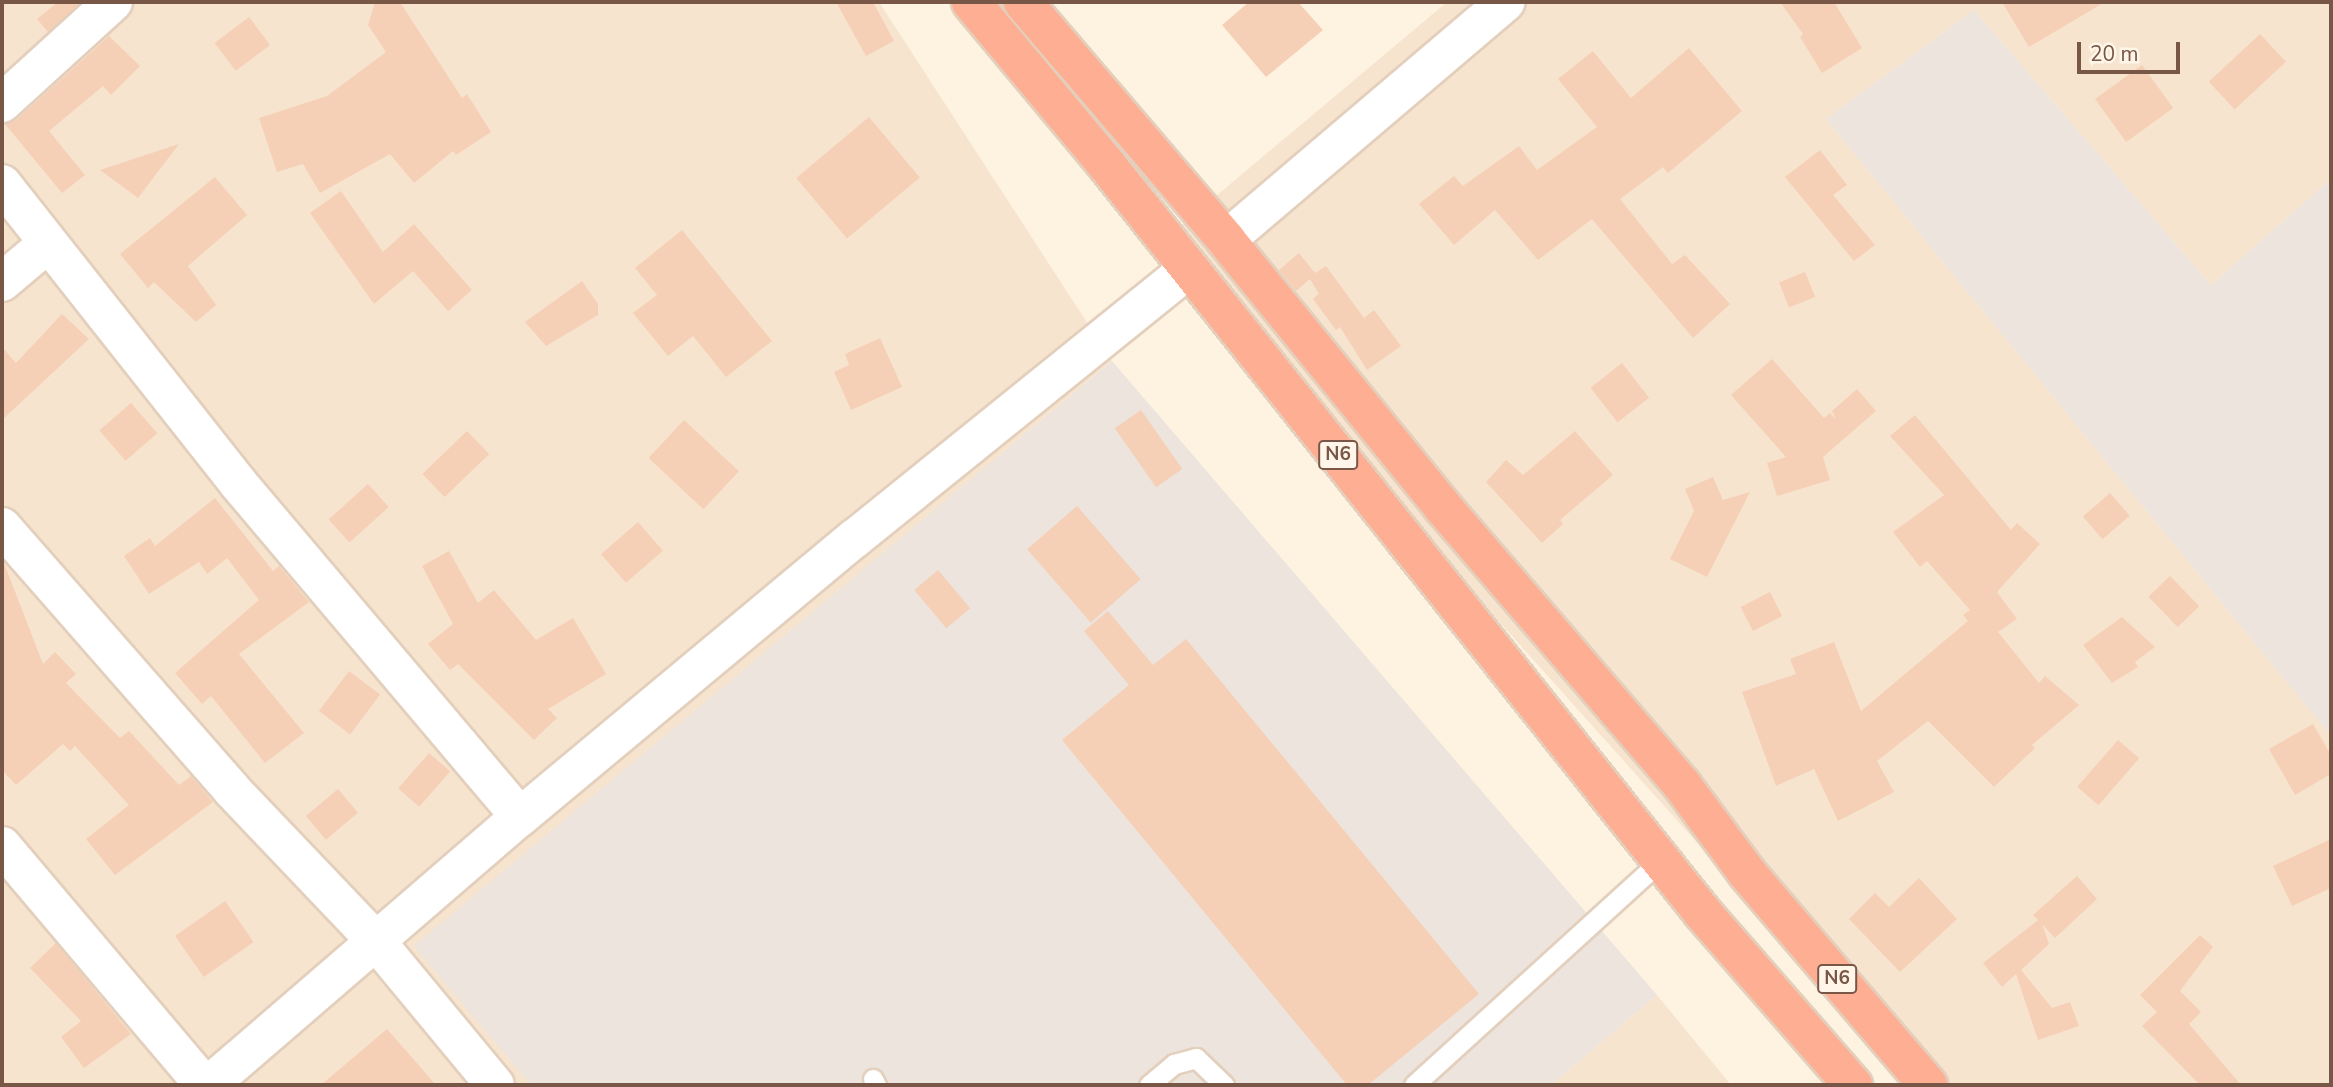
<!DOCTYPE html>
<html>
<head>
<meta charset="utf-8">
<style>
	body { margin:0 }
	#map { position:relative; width:2333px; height:1087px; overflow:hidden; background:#fef3e1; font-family:"Nunito Sans",sans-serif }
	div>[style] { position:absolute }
	.residential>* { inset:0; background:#f6e4cf }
	.industrial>* { inset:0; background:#ece4dd }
	.building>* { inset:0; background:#f6d0b6; transform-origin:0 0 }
	.roads { filter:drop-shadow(2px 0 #e3cfbc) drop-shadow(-2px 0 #e3cfbc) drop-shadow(0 2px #e3cfbc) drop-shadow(0 -2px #e3cfbc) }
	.lane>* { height:19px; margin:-9.5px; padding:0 9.5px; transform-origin:9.5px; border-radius:9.5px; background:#fff }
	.street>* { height:38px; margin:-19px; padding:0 19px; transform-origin:19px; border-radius:19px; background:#fff }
	.highway>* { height:38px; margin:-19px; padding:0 19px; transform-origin:19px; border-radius:19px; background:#feae92 }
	span { translate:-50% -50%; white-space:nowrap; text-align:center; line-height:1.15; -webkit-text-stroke:5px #fff6e9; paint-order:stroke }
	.shield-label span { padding:2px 5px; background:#fff6e9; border:2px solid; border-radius:5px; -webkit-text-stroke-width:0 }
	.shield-label { font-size:19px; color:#785746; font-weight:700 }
	.frame { position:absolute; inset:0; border:4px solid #785746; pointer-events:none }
	.scale { position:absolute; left:2077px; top:42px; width:103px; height:32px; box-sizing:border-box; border:4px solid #785746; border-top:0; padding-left:9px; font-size:21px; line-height:24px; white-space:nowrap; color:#785746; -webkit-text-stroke:5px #fff6e9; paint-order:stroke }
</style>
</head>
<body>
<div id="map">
	<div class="residential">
		<div style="clip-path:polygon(2px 2px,879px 2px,1112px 361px,415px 946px,531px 1085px,2px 1085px)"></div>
		<div style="clip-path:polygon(1447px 2px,2331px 2px,2331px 179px,2211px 285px,1974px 10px,1826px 119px,2331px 736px,2331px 1085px,1914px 1085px,1160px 243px)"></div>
		<div style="clip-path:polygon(1657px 995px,1731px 1085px,1551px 1085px)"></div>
	</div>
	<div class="industrial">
		<div style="clip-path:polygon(1974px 10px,2211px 285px,2331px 179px,2331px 736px,1826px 119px)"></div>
		<div style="clip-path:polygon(1112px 361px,1657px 995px,1551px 1085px,531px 1085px,414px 946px)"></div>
	</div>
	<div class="building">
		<div style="clip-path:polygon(58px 2px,81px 2px,48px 32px,37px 19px)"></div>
		<div style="clip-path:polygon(375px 2px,400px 2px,462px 98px,467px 94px,491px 132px,456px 155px,453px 151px,414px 183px,390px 154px,320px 193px,303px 164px,277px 172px,259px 118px,327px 96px,386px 52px,368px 25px)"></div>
		<div style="clip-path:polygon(836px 2px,873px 2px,894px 41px,866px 56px)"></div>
		<div style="clip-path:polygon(1249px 2px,1298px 2px,1323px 30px,1266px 77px,1222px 25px)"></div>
		<div style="clip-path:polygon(1780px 2px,1834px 2px,1862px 48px,1822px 73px,1800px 37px,1803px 34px)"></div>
		<div style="clip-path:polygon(2002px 2px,2105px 2px,2029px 47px)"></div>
		<div style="left:249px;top:17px;width:35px;height:43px;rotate:53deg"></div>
		<div style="left:2260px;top:34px;width:38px;height:70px;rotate:47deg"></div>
		<div style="clip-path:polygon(109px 36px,140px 66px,111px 95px,103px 86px,49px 131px,85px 175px,62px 193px,5px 124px,17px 119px)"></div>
		<div style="clip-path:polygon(1689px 48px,1742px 111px,1668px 173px,1663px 167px,1620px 199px,1672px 264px,1685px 255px,1730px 304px,1693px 338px,1592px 219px,1538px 260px,1495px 210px,1454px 245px,1419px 204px,1454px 176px,1463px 186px,1519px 146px,1537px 170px,1597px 127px,1558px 79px,1593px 51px,1631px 98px)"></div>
		<div style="left:2142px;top:65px;width:53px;height:58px;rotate:54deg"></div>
		<div style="left:869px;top:117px;width:79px;height:95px;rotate:50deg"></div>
		<div style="clip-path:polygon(179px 144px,138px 198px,100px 170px)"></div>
		<div style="clip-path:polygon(1820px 150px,1847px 185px,1833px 195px,1875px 245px,1854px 261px,1785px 177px)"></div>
		<div style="clip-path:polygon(215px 177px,247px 215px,188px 266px,216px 305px,196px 322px,154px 282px,148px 288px,120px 254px)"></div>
		<div style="clip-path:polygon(341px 191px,383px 252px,414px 224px,472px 290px,448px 311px,413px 271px,374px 304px,310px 213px)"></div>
		<div style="clip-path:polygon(682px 230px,772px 341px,726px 377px,693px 336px,668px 356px,633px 313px,657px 295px,635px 268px)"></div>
		<div style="clip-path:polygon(1299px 253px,1315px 273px,1326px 266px,1364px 318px,1374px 310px,1401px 346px,1367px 370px,1340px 327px,1336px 330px,1313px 299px,1319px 294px,1310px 279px,1296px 291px,1279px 270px)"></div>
		<div style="left:1805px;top:272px;width:27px;height:28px;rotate:68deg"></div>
		<div style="clip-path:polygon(582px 281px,598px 304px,598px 315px,546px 346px,525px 322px)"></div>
		<div style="clip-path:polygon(62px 314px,89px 339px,2px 420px,2px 347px,16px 363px)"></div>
		<div style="clip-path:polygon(880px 338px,902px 387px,851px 410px,834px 372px,849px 365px,845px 354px)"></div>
		<div style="clip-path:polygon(1772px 359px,1824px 418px,1830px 413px,1836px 420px,1832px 411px,1857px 389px,1876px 411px,1823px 457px,1830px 480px,1777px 496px,1767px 463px,1786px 457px,1731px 395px)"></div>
		<div style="left:1622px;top:363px;width:44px;height:40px;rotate:52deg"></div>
		<div style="left:131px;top:403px;width:40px;height:42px;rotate:49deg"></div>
		<div style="left:1141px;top:410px;width:72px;height:32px;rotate:55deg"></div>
		<div style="clip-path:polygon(1915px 415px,2011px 530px,2017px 523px,2040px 544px,1997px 592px,2017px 619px,1998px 632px,2039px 683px,2045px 676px,2079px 705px,2032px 745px,2035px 748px,1994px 787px,1928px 721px,1877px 761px,1894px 792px,1838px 821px,1814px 769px,1776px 786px,1742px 692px,1796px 674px,1790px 659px,1834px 642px,1861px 711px,1968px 621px,1963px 615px,1970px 610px,1927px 561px,1920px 567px,1893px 532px,1944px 495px,1890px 436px)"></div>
		<div style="left:684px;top:420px;width:75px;height:52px;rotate:43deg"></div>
		<div style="left:467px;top:431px;width:32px;height:62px;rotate:46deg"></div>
		<div style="clip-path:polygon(1575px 431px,1613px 475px,1560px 520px,1563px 524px,1542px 543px,1486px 482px,1506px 460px,1523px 475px)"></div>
		<div style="clip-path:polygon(1713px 477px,1723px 500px,1750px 492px,1707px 577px,1670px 559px,1694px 511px,1685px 489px)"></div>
		<div style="left:368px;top:484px;width:31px;height:53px;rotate:48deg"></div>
		<div style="left:2110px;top:493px;width:30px;height:36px;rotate:49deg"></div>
		<div style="clip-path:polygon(215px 498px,273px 571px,279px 566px,309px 602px,239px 654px,304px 733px,265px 763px,211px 696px,202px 704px,175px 673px,259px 600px,227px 558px,207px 574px,199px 562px,149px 594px,124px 556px,150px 538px,155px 546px)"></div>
		<div style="left:1077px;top:506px;width:97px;height:66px;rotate:49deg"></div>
		<div style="left:638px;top:522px;width:38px;height:49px;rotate:49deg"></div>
		<div style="clip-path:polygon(449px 551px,478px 603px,494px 590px,536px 640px,573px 618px,606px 674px,548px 709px,557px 718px,534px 740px,458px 664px,450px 670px,428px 644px,453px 624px,422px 566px)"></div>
		<div style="clip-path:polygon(4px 563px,43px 664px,55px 652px,76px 674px,66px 683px,120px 738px,129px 731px,179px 785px,191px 776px,213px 802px,115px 875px,86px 839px,129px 805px,75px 746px,70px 751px,63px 744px,16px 785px,2px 770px)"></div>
		<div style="left:938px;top:570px;width:50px;height:31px;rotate:50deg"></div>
		<div style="left:2170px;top:576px;width:42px;height:30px;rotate:46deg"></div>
		<div style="left:1770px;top:592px;width:27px;height:33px;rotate:63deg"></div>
		<div style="clip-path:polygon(1108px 611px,1153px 665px,1186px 639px,1479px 994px,1368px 1085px,1347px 1085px,1062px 740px,1129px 685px,1084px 631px)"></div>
		<div style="clip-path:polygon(2122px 617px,2155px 647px,2135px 662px,2138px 667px,2112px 683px,2083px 645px)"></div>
		<div style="left:349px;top:671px;width:39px;height:50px;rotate:37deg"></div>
		<div style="clip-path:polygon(2313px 724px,2331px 755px,2331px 774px,2295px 795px,2269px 749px)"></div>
		<div style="left:2118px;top:740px;width:28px;height:62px;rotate:41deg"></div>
		<div style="left:429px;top:753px;width:28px;height:47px;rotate:41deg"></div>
		<div style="left:338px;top:789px;width:31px;height:42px;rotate:50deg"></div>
		<div style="clip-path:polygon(2331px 839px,2331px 888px,2292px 906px,2273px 866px)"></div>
		<div style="clip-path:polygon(2077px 876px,2097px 899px,2055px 938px,2042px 924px,2049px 944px,2021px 970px,2052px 1008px,2070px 1002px,2079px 1026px,2038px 1040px,2016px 974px,2002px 987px,1983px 963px,2038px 920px,2033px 915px)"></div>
		<div style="clip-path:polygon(1919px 878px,1957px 919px,1900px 972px,1849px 919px,1875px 893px,1889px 907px)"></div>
		<div style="left:225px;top:901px;width:50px;height:61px;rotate:55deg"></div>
		<div style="clip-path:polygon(2200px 935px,2213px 947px,2180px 991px,2201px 1012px,2189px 1024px,2241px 1085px,2200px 1085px,2142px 1026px,2157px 1012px,2140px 995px)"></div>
		<div style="clip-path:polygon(56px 943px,131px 1034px,84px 1068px,61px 1037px,81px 1021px,30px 968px)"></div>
		<div style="clip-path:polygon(387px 1029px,436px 1085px,321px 1085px)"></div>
	</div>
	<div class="roads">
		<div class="lane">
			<div style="left:873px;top:1079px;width:7px;rotate:63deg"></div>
			<div style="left:1149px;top:1085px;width:33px;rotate:-40deg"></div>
			<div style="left:1174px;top:1064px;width:23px;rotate:-15deg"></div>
			<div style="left:1196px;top:1058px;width:39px;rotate:44deg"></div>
			<div style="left:1414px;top:1085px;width:334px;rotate:-42.3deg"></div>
		</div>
		<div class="street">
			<div style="left:2px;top:103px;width:150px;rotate:-42.3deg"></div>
			<div style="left:2px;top:184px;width:381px;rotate:51.7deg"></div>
			<div style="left:238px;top:483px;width:437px;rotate:49.8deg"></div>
			<div style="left:1226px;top:240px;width:367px;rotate:-40.4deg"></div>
			<div style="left:2px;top:282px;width:57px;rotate:-40.1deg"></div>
			<div style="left:2px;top:527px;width:349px;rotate:48.8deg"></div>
			<div style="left:232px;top:790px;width:207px;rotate:46.4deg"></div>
			<div style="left:375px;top:940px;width:188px;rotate:50.4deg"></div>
			<div style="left:2px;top:846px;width:313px;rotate:49.8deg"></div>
			<div style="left:209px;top:1085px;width:411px;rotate:-40.8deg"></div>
			<div style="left:520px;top:817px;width:435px;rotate:-39.8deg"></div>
			<div style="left:854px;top:539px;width:430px;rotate:-38.9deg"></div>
		</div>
		<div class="highway">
			<div style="left:971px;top:2px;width:211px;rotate:50.2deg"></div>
			<div style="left:1106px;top:164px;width:956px;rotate:51.45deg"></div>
			<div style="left:1702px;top:912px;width:230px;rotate:48.9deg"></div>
			<div style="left:1023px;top:2px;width:313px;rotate:49.5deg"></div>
			<div style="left:1226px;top:240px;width:343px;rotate:50.9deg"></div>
			<div style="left:1442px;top:506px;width:368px;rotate:49.3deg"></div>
			<div style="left:1682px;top:785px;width:109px;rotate:53.5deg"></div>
			<div style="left:1747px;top:873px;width:279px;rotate:49.5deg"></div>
		</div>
	</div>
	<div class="shield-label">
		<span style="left:1338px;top:455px">N6</span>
		<span style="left:1837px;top:979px">N6</span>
	</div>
	<div class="frame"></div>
	<div class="scale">20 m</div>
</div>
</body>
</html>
